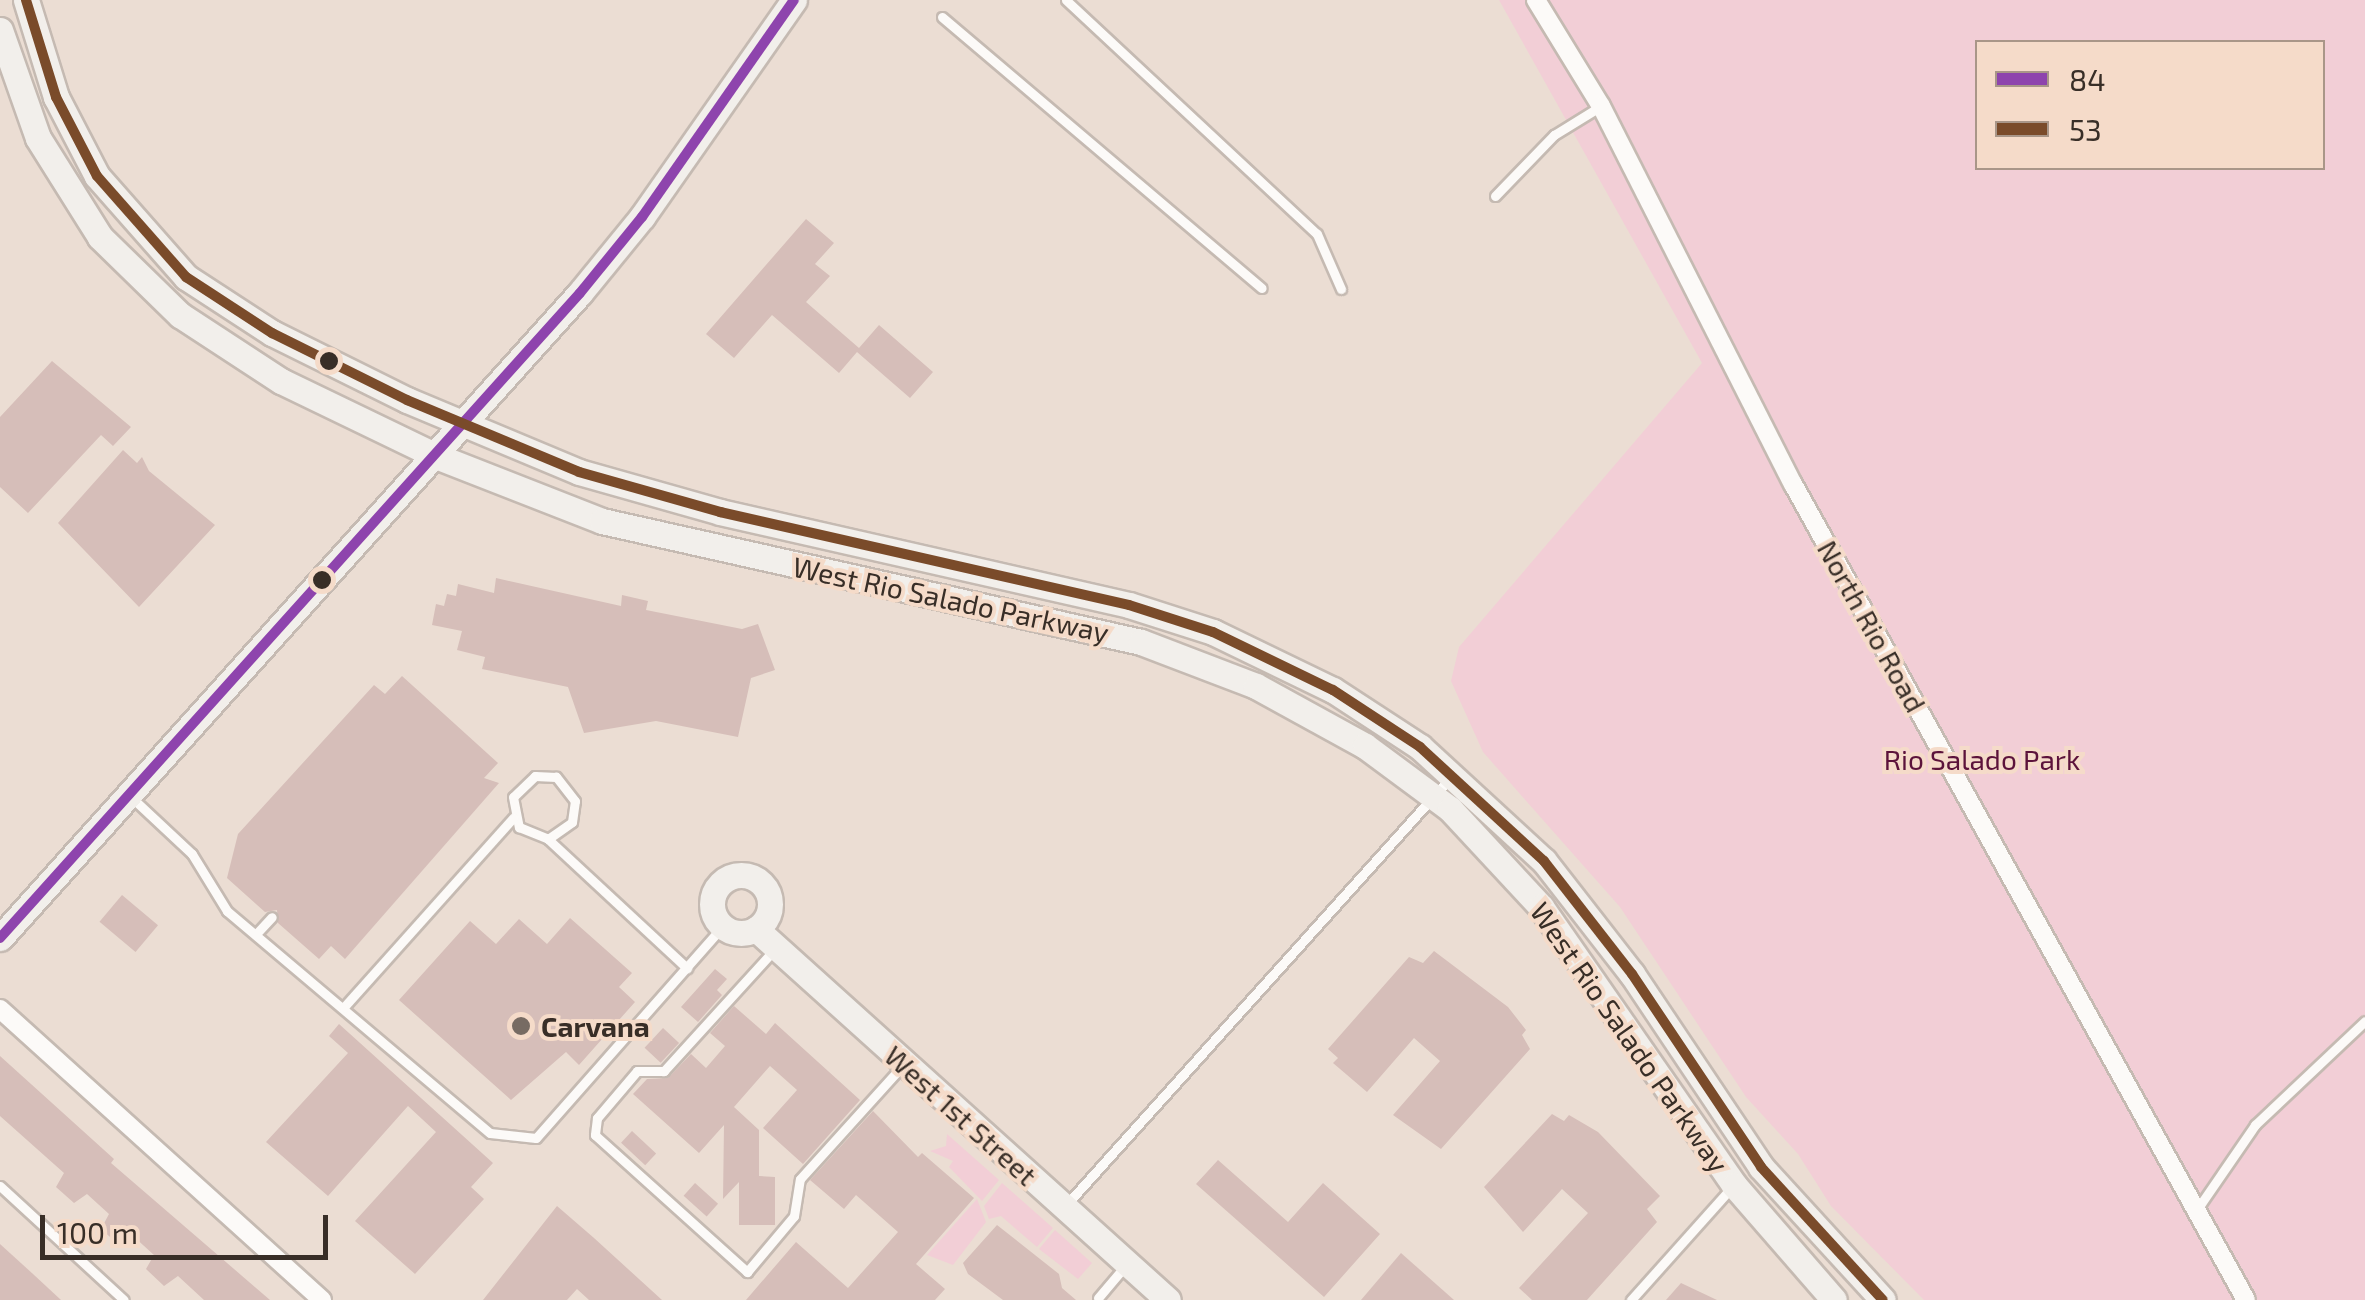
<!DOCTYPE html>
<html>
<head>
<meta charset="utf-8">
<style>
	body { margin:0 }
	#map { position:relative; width:2365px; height:1300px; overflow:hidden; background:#ebddd3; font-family:"Exo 2",sans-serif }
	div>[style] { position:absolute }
	.green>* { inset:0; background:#f2ced6 }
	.building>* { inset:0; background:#d6beb9; transform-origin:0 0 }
	.roads { filter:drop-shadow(2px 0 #c5bab2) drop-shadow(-2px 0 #c5bab2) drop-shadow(0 2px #c5bab2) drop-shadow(0 -2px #c5bab2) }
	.lane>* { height:9px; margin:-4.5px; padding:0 4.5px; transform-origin:4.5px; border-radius:4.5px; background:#fcfaf8 }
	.street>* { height:18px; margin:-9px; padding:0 9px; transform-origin:9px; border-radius:9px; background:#fcfaf8 }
	.secondary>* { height:25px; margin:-12.5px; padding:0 12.5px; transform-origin:12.5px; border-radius:12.5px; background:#f2efeb }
	.secondary>.ring { margin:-12.5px; padding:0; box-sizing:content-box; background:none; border:25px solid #f2efeb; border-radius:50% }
	.bus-1>* { height:10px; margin:-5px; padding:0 5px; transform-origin:5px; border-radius:5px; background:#8e44ad }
	.bus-2>* { height:10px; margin:-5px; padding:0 5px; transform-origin:5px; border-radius:5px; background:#7a4b2a }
	.dots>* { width:28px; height:28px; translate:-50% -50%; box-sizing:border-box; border:5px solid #f5dbc9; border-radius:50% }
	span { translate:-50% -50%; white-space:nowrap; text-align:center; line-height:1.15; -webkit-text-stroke:8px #f5dbc9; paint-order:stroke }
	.street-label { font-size:28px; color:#382e27 }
	.park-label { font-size:28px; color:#5c133b }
	.poi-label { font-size:28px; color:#382e27; font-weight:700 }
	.left { translate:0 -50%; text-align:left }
	.legend { position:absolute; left:1975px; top:40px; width:350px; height:130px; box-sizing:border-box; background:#f5dbc9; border:2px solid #a99688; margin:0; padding:12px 18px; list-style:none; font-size:30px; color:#382e27 }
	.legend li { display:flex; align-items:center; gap:20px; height:50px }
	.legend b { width:50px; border:2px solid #a99688 }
	.scale { position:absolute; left:40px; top:1215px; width:288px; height:45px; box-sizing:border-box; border:5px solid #382e27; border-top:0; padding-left:12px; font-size:30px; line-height:35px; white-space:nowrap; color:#382e27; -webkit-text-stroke:8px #f5dbc9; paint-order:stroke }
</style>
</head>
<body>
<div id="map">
	<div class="green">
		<div style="clip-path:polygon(evenodd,1499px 0,2365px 0,2365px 1300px,1924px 1300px,1831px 1206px,1798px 1154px,1746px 1097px,1620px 907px,1483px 752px,1451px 681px,1459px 647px,1702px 363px,1499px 0,1978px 42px,2322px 42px,2322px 168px,1978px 168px,1978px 42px)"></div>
		<div style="clip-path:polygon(947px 1134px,999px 1180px,982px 1201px,949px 1167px,953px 1161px,930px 1151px,946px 1146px)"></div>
		<div style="clip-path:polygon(1002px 1183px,1053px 1228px,1037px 1247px,1001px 1216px,989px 1219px,984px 1206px)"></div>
		<div style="clip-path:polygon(977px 1199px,986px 1222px,953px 1265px,927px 1255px)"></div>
		<div style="clip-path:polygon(1055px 1230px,1092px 1263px,1078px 1279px,1039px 1249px)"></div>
	</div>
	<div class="building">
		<div style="clip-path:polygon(806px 219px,834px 243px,815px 264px,830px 276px,806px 302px,859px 348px,879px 325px,933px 372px,910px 398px,857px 352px,839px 373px,772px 315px,734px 358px,706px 334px)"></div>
		<div style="clip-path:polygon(52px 361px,131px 427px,113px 446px,101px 435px,28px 513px,0 487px,0 417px)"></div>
		<div style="clip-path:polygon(123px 450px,137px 463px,142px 457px,149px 471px,215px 525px,139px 607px,58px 523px)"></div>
		<div style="clip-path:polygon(496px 578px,621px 606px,622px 595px,648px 601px,646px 610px,742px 629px,758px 624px,775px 670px,751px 678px,738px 737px,656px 721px,584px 733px,568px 687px,482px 669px,485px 657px,457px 650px,462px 631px,432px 625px,436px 604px,444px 606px,447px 594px,456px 596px,458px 584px,494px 593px)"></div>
		<div style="clip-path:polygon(402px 676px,498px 763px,484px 778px,499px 783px,345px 959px,331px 946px,319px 959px,278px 923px,277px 910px,265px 912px,227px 878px,238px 834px,374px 685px,385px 694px)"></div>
		<div style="left:122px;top:895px;width:47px;height:35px;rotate:40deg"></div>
		<div style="clip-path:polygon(570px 918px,632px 973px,619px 987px,635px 1002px,579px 1065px,566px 1052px,511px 1100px,399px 1000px,470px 921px,496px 944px,519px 919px,547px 944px)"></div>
		<div style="clip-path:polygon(1434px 951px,1508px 1007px,1526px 1030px,1522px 1035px,1530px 1049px,1441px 1149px,1393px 1115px,1440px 1061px,1414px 1038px,1367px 1092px,1333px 1063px,1338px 1058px,1328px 1049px,1409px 957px,1423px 963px)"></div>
		<div style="clip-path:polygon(715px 969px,727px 979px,717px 990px,722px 995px,698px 1022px,681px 1007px)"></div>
		<div style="clip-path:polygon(734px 1006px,766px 1034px,775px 1023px,860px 1100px,803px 1164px,763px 1128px,797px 1090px,770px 1066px,734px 1107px,759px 1130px,759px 1176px,775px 1177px,775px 1225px,739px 1225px,739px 1182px,723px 1199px,724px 1125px,699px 1153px,633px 1094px,647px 1079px,668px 1078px,691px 1054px,706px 1068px,725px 1046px,710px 1033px)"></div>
		<div style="clip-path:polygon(339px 1024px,493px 1163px,471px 1187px,484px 1199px,415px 1274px,355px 1221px,436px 1132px,408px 1106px,328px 1196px,266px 1142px,348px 1053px,329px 1036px)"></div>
		<div style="left:663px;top:1028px;width:22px;height:27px;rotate:43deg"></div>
		<div style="clip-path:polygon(0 1056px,114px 1159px,111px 1163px,270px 1300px,204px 1300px,178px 1276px,164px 1286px,146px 1269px,154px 1255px,132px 1235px,118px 1244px,101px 1229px,109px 1214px,87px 1194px,74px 1203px,56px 1187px,64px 1173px,0 1116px)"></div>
		<div style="clip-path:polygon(873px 1111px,918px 1157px,922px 1153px,974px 1198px,916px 1264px,945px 1289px,935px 1300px,746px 1300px,796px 1242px,848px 1288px,898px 1232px,856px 1195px,844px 1209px,810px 1180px)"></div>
		<div style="clip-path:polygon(1552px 1114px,1564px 1121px,1569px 1115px,1598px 1132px,1660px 1196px,1647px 1209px,1657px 1222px,1587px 1300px,1532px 1300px,1519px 1288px,1588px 1213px,1562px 1189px,1523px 1232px,1484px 1187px)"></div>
		<div style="left:632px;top:1131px;width:33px;height:16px;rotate:43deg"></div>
		<div style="clip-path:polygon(1218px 1160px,1288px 1222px,1323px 1183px,1380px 1234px,1324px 1297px,1196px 1184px)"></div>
		<div style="left:695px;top:1183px;width:31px;height:17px;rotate:42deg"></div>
		<div style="clip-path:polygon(557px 1206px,594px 1238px,662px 1300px,589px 1300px,577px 1289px,567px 1300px,483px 1300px)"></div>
		<div style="clip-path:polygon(997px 1225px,1059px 1274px,1062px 1288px,1076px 1300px,1003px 1300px,968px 1274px,963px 1263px)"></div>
		<div style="clip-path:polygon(0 1244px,33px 1274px,61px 1300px,0 1300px)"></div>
		<div style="clip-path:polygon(1401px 1253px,1454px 1300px,1361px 1300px)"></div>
		<div style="clip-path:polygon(1681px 1283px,1717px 1300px,1666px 1300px)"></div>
	</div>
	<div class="roads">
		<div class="lane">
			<div style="left:1066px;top:0;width:343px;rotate:43deg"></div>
			<div style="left:1317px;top:234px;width:60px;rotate:66.4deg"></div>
			<div style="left:942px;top:17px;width:419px;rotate:40.3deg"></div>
			<div style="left:1495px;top:196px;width:85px;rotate:-46deg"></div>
			<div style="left:1554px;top:135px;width:55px;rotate:-31.7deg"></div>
			<div style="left:129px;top:795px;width:86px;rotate:43.1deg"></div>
			<div style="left:192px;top:854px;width:67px;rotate:58.4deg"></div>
			<div style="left:227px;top:911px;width:344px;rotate:40.2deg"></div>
			<div style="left:490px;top:1133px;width:46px;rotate:6.2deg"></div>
			<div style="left:536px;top:1138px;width:283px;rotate:-48.6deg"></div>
			<div style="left:548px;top:839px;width:29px;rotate:-35deg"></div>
			<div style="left:572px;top:822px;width:21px;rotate:-82deg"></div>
			<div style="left:575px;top:801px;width:31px;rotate:-128deg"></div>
			<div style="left:556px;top:777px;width:21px;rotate:-177deg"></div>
			<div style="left:535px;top:776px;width:30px;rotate:136deg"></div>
			<div style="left:513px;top:797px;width:31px;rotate:79deg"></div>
			<div style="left:519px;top:827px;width:31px;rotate:22deg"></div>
			<div style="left:548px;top:839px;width:190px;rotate:42.9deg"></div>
			<div style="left:256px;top:934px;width:23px;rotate:-47deg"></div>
			<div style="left:774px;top:950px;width:164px;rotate:132.3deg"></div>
			<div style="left:664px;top:1071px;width:27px;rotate:180deg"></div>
			<div style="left:637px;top:1071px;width:62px;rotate:130.4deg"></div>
			<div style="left:597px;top:1118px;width:17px;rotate:97deg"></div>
			<div style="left:595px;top:1135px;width:205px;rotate:42deg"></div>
			<div style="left:747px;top:1272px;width:73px;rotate:-50deg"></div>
			<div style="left:794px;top:1216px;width:37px;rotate:-81deg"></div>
			<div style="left:800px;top:1179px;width:152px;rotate:-47.9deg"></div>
			<div style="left:344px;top:1007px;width:254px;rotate:-48.2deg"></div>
			<div style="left:0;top:1186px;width:168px;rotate:42.6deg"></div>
			<div style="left:1066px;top:1205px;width:574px;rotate:-48.04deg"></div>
			<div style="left:2198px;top:1208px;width:101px;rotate:-55.5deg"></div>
			<div style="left:2255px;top:1125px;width:151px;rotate:-43.4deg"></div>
			<div style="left:1098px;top:1298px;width:43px;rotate:-49.7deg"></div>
			<div style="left:1631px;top:1300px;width:152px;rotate:-48.2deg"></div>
		</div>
		<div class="street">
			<div style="left:1536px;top:0;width:124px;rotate:58.5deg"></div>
			<div style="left:1601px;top:106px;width:424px;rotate:63.1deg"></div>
			<div style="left:1793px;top:484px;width:933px;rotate:60.96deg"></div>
			<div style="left:0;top:1009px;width:434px;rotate:42.1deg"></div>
		</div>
		<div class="secondary">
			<div style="left:26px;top:0;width:102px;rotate:72.8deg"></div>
			<div style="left:56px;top:97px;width:89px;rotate:62.6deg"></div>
			<div style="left:97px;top:176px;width:135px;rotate:48.6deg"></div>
			<div style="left:186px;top:277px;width:103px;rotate:33.1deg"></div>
			<div style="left:272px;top:333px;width:151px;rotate:26.4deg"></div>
			<div style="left:407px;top:400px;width:186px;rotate:22.7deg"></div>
			<div style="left:579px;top:472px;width:147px;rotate:15.8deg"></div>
			<div style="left:720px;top:512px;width:419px;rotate:12.8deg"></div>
			<div style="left:1129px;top:605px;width:88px;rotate:17.8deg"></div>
			<div style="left:1213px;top:632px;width:133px;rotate:25.8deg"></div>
			<div style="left:1333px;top:690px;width:104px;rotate:33.2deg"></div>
			<div style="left:1420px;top:747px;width:168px;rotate:42.6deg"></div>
			<div style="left:1544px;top:861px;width:143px;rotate:52.1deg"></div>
			<div style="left:1632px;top:974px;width:232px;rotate:56.2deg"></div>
			<div style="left:1761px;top:1167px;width:180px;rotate:47.5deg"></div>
			<div style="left:0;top:30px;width:114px;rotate:70.6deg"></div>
			<div style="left:38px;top:138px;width:117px;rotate:57.9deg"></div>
			<div style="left:100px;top:237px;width:112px;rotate:44.3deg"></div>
			<div style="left:180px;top:315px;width:121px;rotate:33.2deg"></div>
			<div style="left:281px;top:381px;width:172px;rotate:25.8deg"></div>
			<div style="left:436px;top:456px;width:178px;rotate:21.4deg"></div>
			<div style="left:602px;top:521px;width:552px;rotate:12.65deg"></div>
			<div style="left:1141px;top:642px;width:123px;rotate:20.9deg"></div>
			<div style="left:1256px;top:686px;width:124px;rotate:28.8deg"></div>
			<div style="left:1365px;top:746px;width:106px;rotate:36.5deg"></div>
			<div style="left:1450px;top:809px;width:134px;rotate:47.1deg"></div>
			<div style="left:1541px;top:907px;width:338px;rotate:55.2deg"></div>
			<div style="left:1734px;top:1185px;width:152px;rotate:49deg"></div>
			<div class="ring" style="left:712px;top:875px;width:33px;height:33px"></div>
			<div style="left:756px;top:929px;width:554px;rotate:42deg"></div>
			<div style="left:0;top:938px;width:867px;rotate:-48.04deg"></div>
			<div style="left:580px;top:293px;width:98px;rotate:-50.8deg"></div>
			<div style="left:642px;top:217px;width:265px;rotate:-55deg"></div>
		</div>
	</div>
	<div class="bus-1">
		<div style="left:0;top:938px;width:867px;rotate:-48.04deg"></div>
		<div style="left:580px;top:293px;width:98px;rotate:-50.8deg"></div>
		<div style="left:642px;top:217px;width:265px;rotate:-55deg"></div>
	</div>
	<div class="bus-2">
		<div style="left:26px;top:0;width:102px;rotate:72.8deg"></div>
		<div style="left:56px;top:97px;width:89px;rotate:62.6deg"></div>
		<div style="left:97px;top:176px;width:135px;rotate:48.6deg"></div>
		<div style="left:186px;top:277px;width:103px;rotate:33.1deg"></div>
		<div style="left:272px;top:333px;width:151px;rotate:26.4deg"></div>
		<div style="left:407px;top:400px;width:186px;rotate:22.7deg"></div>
		<div style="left:579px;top:472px;width:147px;rotate:15.8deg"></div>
		<div style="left:720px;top:512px;width:419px;rotate:12.8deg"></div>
		<div style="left:1129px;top:605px;width:88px;rotate:17.8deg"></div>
		<div style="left:1213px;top:632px;width:133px;rotate:25.8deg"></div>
		<div style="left:1333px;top:690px;width:104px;rotate:33.2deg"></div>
		<div style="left:1420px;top:747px;width:168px;rotate:42.6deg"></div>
		<div style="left:1544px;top:861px;width:143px;rotate:52.1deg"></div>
		<div style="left:1632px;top:974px;width:232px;rotate:56.2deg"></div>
		<div style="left:1761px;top:1167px;width:180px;rotate:47.5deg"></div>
	</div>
	<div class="dots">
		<div style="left:329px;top:361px;background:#382e27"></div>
		<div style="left:322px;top:580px;background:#382e27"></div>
		<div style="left:521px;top:1026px;background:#776b63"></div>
	</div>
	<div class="street-label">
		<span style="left:951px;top:599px;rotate:12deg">West Rio Salado Parkway</span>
		<span style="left:1872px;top:626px;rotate:61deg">North Rio Road</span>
		<span style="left:1630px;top:1037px;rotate:55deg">West Rio Salado Parkway</span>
		<span style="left:961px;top:1115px;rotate:42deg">West 1st Street</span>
	</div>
	<div class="park-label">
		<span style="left:1982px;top:759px">Rio Salado Park</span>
	</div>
	<div class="poi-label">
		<span class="left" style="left:541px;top:1026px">Carvana</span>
	</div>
	<ul class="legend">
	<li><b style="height:12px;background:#8e44ad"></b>84</li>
	<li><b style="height:12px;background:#7a4b2a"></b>53</li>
	</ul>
	<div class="scale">100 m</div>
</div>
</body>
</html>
